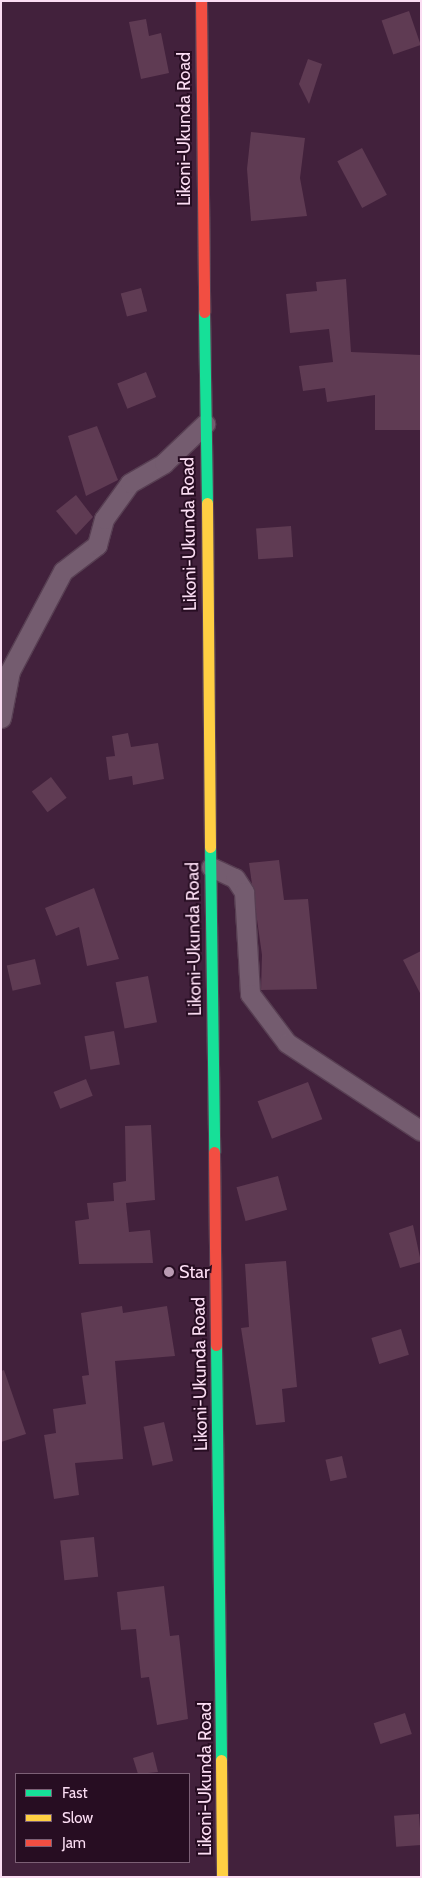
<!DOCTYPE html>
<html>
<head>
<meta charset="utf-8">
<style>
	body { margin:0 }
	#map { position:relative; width:422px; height:1878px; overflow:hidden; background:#42213c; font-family:Cabin,sans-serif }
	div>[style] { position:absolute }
	.building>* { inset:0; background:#5f3b53; transform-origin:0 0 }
	.roads { filter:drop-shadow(1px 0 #583f53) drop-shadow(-1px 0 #583f53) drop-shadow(0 1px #583f53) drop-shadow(0 -1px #583f53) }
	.street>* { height:19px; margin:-9.5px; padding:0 9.5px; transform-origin:9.5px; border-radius:9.5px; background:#745c6f }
	.fast>* { height:11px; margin:-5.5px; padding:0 5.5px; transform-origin:5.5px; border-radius:5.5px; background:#16e098 }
	.slow>* { height:11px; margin:-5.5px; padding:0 5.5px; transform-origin:5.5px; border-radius:5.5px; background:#ffcf43 }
	.jam>* { height:11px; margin:-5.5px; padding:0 5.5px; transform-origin:5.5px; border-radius:5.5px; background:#f24e42 }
	.dots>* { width:14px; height:14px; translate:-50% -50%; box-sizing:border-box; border:2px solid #270d22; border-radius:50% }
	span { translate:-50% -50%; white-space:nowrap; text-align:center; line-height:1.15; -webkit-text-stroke:4px #270d22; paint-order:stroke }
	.street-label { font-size:18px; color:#fbddf3 }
	.poi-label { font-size:18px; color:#fbddf3 }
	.left { translate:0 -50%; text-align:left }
	.frame { position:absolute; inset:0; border:2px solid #fbddf3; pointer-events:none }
	.legend { position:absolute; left:15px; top:1773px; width:175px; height:90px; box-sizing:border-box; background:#270d22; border:1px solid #7c6076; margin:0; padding:6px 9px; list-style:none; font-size:15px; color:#fbddf3 }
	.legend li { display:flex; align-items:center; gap:10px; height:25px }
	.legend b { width:25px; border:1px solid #7c6076 }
</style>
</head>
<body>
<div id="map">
	<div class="building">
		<div style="left:409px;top:11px;width:36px;height:29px;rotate:71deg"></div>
		<div style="clip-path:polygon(146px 19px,149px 36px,161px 33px,169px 73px,141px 79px,129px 22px)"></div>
		<div style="clip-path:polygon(308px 59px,322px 64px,309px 104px,299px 84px)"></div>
		<div style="clip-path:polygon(251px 132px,305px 138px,300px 178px,307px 216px,251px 221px,247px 169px)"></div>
		<div style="left:362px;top:148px;width:53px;height:28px;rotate:62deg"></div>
		<div style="clip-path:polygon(346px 279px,351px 352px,421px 355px,421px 430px,375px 430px,375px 395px,327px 402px,325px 388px,303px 391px,299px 366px,333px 362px,329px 329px,290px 333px,286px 294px,317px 291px,316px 282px)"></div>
		<div style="left:141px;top:288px;width:24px;height:21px;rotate:75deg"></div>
		<div style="left:146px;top:372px;width:27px;height:31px;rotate:68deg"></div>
		<div style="clip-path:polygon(97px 426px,118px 480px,86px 496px,68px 436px)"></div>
		<div style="clip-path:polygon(76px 495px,93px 517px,76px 535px,56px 511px)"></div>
		<div style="left:291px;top:526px;width:31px;height:35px;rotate:86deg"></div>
		<div style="clip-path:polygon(128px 733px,131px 747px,158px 743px,164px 779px,133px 785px,132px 776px,109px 780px,106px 757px,115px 756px,112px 736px)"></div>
		<div style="left:51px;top:777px;width:26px;height:24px;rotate:53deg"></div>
		<div style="clip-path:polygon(279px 860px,284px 900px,308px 899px,317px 989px,261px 990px,262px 955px,249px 863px)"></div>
		<div style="clip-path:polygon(94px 888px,119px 959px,87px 966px,79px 927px,56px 936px,45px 908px)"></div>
		<div style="clip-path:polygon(421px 951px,421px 995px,403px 960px)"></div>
		<div style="left:35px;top:959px;width:26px;height:29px;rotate:77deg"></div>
		<div style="left:148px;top:976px;width:47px;height:33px;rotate:79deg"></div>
		<div style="left:114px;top:1031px;width:34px;height:30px;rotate:80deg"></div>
		<div style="left:86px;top:1079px;width:18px;height:35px;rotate:68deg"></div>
		<div style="left:308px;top:1082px;width:40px;height:54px;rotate:69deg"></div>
		<div style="clip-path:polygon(151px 1125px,155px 1200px,126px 1203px,129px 1232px,150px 1230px,153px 1263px,79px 1264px,75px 1221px,89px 1219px,87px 1203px,114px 1201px,113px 1183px,126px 1181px,125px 1126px)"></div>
		<div style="left:278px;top:1176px;width:35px;height:43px;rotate:75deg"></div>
		<div style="clip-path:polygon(413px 1225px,421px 1262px,400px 1268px,389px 1233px)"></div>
		<div style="clip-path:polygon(286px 1261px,297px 1387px,282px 1389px,285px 1422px,256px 1425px,241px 1328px,249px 1327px,245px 1264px)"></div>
		<div style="clip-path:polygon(122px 1306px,123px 1313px,167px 1306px,175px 1356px,115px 1361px,123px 1459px,75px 1463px,79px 1495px,54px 1499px,44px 1435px,56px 1433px,53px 1409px,86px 1404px,82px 1376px,89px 1375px,81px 1313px)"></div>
		<div style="left:401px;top:1329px;width:27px;height:31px;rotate:73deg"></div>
		<div style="clip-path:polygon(4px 1370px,26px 1434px,1px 1442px,1px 1371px)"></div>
		<div style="left:164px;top:1422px;width:40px;height:21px;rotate:77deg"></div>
		<div style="left:342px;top:1456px;width:22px;height:17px;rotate:77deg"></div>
		<div style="left:94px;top:1537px;width:40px;height:34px;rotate:84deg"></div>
		<div style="clip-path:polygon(164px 1586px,170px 1636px,179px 1635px,188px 1719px,157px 1725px,149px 1677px,141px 1678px,136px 1629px,121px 1630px,117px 1592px)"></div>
		<div style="left:405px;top:1713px;width:22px;height:33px;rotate:72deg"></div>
		<div style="clip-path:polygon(153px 1752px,158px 1772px,138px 1774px,133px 1758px)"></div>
		<div style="left:419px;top:1814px;width:31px;height:25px;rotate:86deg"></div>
	</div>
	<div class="roads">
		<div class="street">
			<div style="left:1px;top:718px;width:48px;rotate:-79.2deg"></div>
			<div style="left:10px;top:671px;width:113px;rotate:-62.1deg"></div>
			<div style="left:63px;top:571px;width:43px;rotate:-37.4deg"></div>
			<div style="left:97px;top:545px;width:27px;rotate:-75deg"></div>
			<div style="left:104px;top:519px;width:44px;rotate:-54.2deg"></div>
			<div style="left:130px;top:483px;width:39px;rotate:-30deg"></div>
			<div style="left:164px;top:463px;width:57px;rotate:-43.6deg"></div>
			<div style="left:211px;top:867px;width:26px;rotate:25deg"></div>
			<div style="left:235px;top:878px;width:17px;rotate:57deg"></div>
			<div style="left:244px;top:892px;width:102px;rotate:86.6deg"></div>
			<div style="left:250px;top:994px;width:61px;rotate:52.9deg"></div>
			<div style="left:287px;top:1043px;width:160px;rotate:33.3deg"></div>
		</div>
		<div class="fast">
			<div style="left:204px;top:312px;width:191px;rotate:89.1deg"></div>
			<div style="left:210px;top:847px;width:305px;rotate:89.2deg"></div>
			<div style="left:216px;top:1345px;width:415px;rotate:89.3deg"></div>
		</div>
		<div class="slow">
			<div style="left:207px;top:503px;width:344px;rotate:89.5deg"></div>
			<div style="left:221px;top:1760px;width:117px;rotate:89.5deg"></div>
		</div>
		<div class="jam">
			<div style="left:201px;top:1px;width:311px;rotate:89.4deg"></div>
			<div style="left:214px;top:1152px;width:193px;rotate:89.4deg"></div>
		</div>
	</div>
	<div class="dots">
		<div style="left:169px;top:1272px;background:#ba9bb3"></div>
	</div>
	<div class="street-label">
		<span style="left:184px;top:129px;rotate:-90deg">Likoni-Ukunda Road</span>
		<span style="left:189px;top:534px;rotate:-91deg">Likoni-Ukunda Road</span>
		<span style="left:194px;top:939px;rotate:-91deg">Likoni-Ukunda Road</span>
		<span style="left:200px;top:1374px;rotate:-91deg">Likoni-Ukunda Road</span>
		<span style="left:205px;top:1779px;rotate:-90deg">Likoni-Ukunda Road</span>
	</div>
	<div class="poi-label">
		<span class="left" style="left:179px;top:1272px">Star</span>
	</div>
	<div class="frame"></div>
	<ul class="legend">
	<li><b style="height:6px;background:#16e098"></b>Fast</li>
	<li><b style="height:6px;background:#ffcf43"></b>Slow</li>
	<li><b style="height:6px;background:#f24e42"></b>Jam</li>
	</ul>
</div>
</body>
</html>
